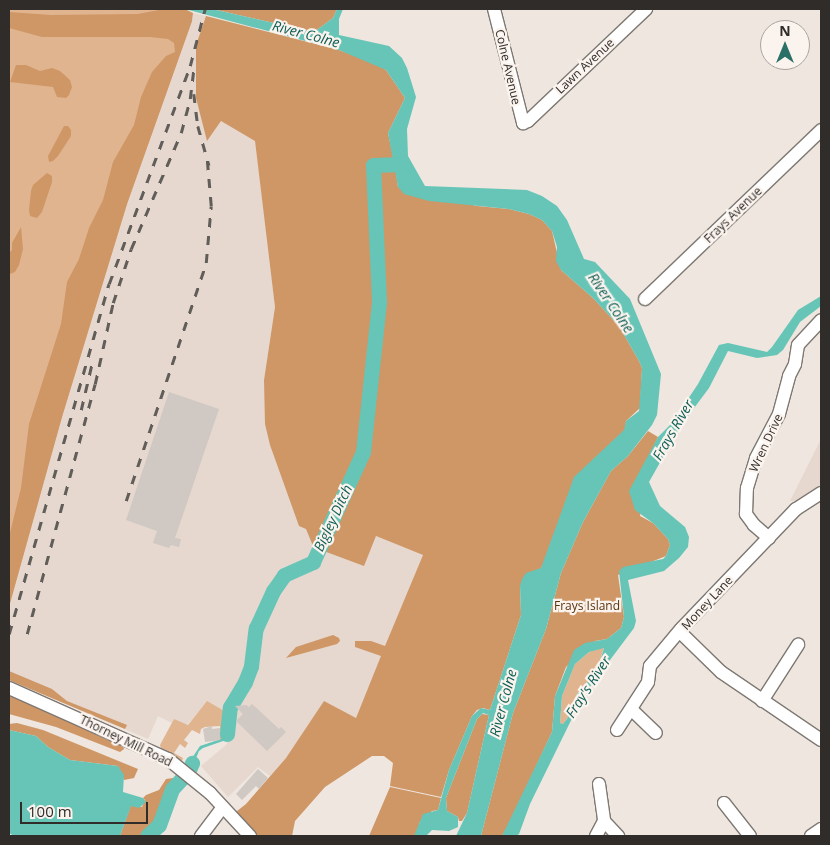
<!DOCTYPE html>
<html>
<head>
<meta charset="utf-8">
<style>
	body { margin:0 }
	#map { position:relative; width:830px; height:845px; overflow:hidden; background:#eee6df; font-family:"Open Sans",sans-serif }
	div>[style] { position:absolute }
	.built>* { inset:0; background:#e6d8ce }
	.green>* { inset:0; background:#e0b48f }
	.forest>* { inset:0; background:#cf9666 }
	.water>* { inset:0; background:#66c5b7 }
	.river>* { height:15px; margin:-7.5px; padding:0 7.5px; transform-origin:7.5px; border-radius:7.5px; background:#66c5b7 }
	.building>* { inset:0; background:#d0c8c2 }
	.roads { filter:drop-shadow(1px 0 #7e7872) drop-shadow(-1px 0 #7e7872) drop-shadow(0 1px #7e7872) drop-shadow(0 -1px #7e7872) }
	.minor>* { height:12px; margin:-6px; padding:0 6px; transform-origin:6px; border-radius:6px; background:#fff }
	.rail>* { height:2.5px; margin-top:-1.25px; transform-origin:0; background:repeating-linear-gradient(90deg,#615d59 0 9px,transparent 0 18px) }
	span { translate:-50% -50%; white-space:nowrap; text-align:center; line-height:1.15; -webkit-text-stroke:4.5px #fbf3ed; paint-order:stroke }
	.street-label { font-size:12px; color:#2f2c2a }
	.park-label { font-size:12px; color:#59330c }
	.water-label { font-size:14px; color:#0f6057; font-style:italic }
	.frame { position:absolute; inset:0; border:10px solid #2f2c2a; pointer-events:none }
	.north { position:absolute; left:760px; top:20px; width:50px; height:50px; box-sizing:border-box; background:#fbf3ed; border:1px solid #a9a39f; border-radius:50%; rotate:0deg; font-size:14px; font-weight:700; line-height:20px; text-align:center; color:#2f2c2a }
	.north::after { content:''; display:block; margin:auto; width:18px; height:22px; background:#297066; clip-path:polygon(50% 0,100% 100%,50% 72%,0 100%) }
	.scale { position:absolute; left:20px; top:802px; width:128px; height:22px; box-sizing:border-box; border:2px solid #2f2c2a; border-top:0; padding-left:6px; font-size:15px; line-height:18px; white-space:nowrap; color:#2f2c2a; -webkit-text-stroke:4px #fbf3ed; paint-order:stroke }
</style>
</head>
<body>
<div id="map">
	<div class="built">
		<div style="clip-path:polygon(193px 13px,206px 16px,196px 45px,196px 97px,207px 140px,221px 121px,255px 140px,275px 307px,264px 380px,306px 529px,364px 565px,376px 536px,423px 555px,356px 718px,286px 758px,270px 776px,258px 767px,228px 797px,201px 766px,227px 744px,235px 717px,207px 702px,186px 726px,174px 719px,172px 723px,158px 716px,148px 739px,9px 680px,9px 607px,62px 417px,127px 204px,192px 21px)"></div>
		<div style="clip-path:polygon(821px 439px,821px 487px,799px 501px,790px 501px)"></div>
	</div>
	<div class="green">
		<div style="clip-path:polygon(9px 9px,159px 9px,158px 23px,192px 21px,127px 204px,62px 417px,9px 607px)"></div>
		<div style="clip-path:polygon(604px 647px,597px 671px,577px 694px,567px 719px,563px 724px,560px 723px,562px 696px,575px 664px,589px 652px)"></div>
		<div style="clip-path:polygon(207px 701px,226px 712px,224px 717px,225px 736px,220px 740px,220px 726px,205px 727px,201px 729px,200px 734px,192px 730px,184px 740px,188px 743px,185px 748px,180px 744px,174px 753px,183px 758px,182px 761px,161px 749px,160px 745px,174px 719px,188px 725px)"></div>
	</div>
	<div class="forest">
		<div style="clip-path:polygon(164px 9px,185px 9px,193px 13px,192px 21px,127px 204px,62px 417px,9px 607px,9px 537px,21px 488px,29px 424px,61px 324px,67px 282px,79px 259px,89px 228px,103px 200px,113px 162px,134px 125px,141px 97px,152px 72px,166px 56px,175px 52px,174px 43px,168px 39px,150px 37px,42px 37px,9px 28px,9px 12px,51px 15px,138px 14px)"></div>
		<div style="clip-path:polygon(212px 9px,337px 9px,333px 18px,314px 32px)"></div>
		<div style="clip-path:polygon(206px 16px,339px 50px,374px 63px,386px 70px,405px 98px,388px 133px,394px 161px,370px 162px,376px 301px,362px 450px,313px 546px,306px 529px,299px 526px,270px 445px,265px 424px,264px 380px,275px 307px,255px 141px,221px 121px,207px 141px,196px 98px,196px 45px)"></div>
		<div style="clip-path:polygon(16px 65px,26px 65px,40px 71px,52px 68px,60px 71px,70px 80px,72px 87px,69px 95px,66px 98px,57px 97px,53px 87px,10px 82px)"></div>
		<div style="clip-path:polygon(64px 126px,68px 126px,71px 130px,71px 136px,58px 156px,53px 161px,49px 162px,48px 156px)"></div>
		<div style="clip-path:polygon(374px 166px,395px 166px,398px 187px,477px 206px,509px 209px,529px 214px,542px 220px,552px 231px,561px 270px,593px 298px,619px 326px,639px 361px,642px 368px,640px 408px,626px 421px,625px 430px,608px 446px,541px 568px,520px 586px,521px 615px,490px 710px,483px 708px,477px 710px,472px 716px,449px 770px,441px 797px,390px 786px,393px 763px,384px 756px,372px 756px,325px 787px,295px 821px,292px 836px,252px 836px,232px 815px,246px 804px,286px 758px,324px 701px,356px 718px,381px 656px,355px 647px,355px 641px,371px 641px,385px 646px,423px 555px,376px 536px,364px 566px,321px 550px,366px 453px,382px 302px)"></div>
		<div style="clip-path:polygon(47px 173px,52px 176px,52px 182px,42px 212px,37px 218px,30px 216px,29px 210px,31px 191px,33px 185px)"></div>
		<div style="clip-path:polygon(21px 227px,23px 249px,19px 265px,15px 272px,10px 274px,9px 253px,12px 250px,12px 243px)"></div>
		<div style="clip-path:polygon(648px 431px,658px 437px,650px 454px,640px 516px,653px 523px,668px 539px,670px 545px,666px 556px,618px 575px,624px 617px,621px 628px,607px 639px,595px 641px,566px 667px,555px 696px,552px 732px,508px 826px,502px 836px,481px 836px,513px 713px,546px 629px,561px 573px,583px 522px,611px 471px,628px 456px)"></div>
		<div style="clip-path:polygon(333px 635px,339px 638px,340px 641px,337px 644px,286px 658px,296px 647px)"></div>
		<div style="clip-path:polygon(9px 671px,52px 689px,67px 701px,127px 725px,125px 729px,9px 680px)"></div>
		<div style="clip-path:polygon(9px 695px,123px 744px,124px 749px,120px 752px,56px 727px,9px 714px)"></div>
		<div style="clip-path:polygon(482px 714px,489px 715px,467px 813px,462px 821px,459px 821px,458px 817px,447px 811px,446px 798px,477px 719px)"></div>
		<div style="clip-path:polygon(17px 723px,43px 730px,138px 769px,134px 778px,124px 780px,118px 766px,70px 760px,48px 747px,36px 736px,9px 730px,9px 724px)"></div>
		<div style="clip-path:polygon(173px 778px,178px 780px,169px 789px,162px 816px,150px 832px,144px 836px,120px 836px,131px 805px,142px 807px,145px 800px,143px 798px,146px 795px,159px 790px,166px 779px)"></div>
		<div style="clip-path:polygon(390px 787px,441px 798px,438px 810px,432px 811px,419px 823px,419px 830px,414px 836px,369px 836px)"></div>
	</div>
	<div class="water">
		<div style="clip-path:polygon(185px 9px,212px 9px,314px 32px,333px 18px,337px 9px,343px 9px,339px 19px,339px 35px,389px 46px,402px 58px,407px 68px,416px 97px,407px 129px,408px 156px,425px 186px,527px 190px,542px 196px,557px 206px,567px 220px,584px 259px,595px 262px,630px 299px,661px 374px,657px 415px,652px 425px,628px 456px,611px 471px,583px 522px,561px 573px,546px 629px,513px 713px,481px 836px,456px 836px,467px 813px,489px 715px,483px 713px,477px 719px,446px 798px,447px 811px,458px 817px,458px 827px,449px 831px,432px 830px,426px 836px,414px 836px,423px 814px,438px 810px,449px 770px,472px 716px,481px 708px,490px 710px,521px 615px,520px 586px,522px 579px,526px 573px,541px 568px,574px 477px,624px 430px,626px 421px,639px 411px,642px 368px,639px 361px,619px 326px,593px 298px,561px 270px,556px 261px,557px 247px,552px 231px,542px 220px,529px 214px,509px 209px,429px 201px,404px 194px,398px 187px,388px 133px,405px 98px,386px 70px,339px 50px)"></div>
		<div style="clip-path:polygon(evenodd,821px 296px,821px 306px,800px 322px,783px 350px,777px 355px,757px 358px,728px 351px,709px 388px,680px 427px,649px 482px,660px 506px,685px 527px,689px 537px,688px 547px,679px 558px,664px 571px,628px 580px,636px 621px,634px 628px,583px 696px,530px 804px,519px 834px,516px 836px,502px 836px,552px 732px,555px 696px,574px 650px,585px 643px,607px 639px,621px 628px,624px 617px,619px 571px,623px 567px,663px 559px,666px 556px,670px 545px,668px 539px,653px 523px,635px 510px,629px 491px,658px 437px,672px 423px,698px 384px,719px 345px,728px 343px,767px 352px,772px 347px,798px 310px,821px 296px,604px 648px,597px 671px,577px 694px,567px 719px,563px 724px,560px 723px,562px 696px,575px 664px,589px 652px,604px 648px)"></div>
		<div style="clip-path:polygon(226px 712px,230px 714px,226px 740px,203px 748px,199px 751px,192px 768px,188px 764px,200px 746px,224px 738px,223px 723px)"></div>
		<div style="clip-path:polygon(9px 730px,36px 736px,48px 747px,70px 760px,118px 766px,124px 775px,123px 792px,143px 798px,146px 802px,139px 808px,131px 806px,120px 836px,14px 836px,9px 833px)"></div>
	</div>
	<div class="river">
		<div style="left:227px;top:734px;width:27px;rotate:-84deg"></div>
		<div style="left:230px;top:707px;width:29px;rotate:-59deg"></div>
		<div style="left:245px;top:682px;width:17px;rotate:-69deg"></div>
		<div style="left:251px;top:666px;width:38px;rotate:-83deg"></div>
		<div style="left:256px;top:628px;width:41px;rotate:-65.3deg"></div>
		<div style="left:273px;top:591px;width:19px;rotate:-55deg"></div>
		<div style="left:284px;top:575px;width:32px;rotate:-24deg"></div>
		<div style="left:313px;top:562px;width:121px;rotate:-65.6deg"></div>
		<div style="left:363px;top:452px;width:151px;rotate:-83.9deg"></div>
		<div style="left:379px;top:302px;width:137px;rotate:-92.5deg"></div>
		<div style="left:373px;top:165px;width:30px;rotate:-2deg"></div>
		<div style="left:147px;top:836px;width:16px;rotate:-43deg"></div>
		<div style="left:159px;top:825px;width:38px;rotate:-70deg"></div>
		<div style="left:172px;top:789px;width:23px;rotate:-47deg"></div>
		<div style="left:188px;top:772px;width:10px;rotate:-66deg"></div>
	</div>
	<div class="building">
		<div style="clip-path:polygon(169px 392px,219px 409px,175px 538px,181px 539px,179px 547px,171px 545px,169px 548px,153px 543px,157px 531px,126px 520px)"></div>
		<div style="clip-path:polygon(252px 704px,279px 729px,281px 727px,286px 732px,267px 751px,236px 721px,243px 714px,235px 706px,246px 705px,249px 707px)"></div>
		<div style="clip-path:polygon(212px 726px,212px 729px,220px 728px,220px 740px,205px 742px,203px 729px)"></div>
		<div style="clip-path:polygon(258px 769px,268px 778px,259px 789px,256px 786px,242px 800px,236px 794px)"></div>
	</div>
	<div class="roads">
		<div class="minor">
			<div style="left:494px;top:9px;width:118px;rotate:75.7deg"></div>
			<div style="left:523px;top:123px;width:5px;rotate:-22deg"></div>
			<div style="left:528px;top:121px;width:163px;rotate:-43.5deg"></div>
			<div style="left:645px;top:299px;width:244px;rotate:-43.8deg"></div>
			<div style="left:821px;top:493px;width:30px;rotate:147deg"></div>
			<div style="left:796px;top:509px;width:165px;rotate:133.8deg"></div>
			<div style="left:682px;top:628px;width:4px;rotate:117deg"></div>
			<div style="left:680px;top:632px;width:57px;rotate:44.3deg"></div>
			<div style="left:721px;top:672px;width:121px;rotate:34.2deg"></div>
			<div style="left:769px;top:538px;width:20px;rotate:-139deg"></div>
			<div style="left:754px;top:525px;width:14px;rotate:-126deg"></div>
			<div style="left:746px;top:514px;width:26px;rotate:-88deg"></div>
			<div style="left:747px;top:488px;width:31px;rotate:-73deg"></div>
			<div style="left:756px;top:458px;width:50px;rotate:-62.4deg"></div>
			<div style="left:779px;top:414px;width:39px;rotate:-75deg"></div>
			<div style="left:789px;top:376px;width:13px;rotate:-63deg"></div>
			<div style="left:795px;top:364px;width:19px;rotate:-81deg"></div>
			<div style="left:798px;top:345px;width:34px;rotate:-47deg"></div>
			<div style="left:9px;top:688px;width:174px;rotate:24.1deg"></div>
			<div style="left:168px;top:759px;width:54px;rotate:39deg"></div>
			<div style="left:210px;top:793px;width:59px;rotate:47.1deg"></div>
			<div style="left:762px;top:701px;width:67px;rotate:-57.3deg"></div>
			<div style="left:632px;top:710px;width:33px;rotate:44deg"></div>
			<div style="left:617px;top:730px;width:57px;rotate:-57.1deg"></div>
			<div style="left:648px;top:682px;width:16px;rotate:-83deg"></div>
			<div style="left:650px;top:666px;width:48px;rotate:-50deg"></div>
			<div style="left:599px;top:784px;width:37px;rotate:82deg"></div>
			<div style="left:724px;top:803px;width:42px;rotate:51.8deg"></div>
			<div style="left:201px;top:836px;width:36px;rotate:-53deg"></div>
			<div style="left:596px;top:836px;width:17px;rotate:-62deg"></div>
			<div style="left:604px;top:821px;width:21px;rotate:47deg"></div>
			<div style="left:811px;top:836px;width:12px;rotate:-35deg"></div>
		</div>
	</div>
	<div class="rail">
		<div style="left:194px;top:94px;width:32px;rotate:83deg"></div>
		<div style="left:198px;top:126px;width:41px;rotate:74.2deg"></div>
		<div style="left:81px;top:410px;width:52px;rotate:-76.8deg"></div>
		<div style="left:126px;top:501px;width:251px;rotate:-71.4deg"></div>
		<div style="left:206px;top:263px;width:57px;rotate:-85deg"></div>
		<div style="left:211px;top:206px;width:47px;rotate:-94.9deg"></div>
		<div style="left:9px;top:634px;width:364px;rotate:-74.1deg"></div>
		<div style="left:109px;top:284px;width:233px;rotate:-69.6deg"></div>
		<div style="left:190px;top:66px;width:59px;rotate:-75.3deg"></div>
		<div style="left:27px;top:634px;width:259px;rotate:-74.8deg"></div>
		<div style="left:95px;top:384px;width:83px;rotate:-77.5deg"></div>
		<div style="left:113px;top:303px;width:57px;rotate:-71.6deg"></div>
		<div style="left:131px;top:249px;width:126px;rotate:-66.7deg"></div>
		<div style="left:181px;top:133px;width:35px;rotate:-75deg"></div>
		<div style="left:190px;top:99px;width:32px;rotate:-83deg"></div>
	</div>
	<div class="street-label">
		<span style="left:585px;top:66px;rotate:-43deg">Lawn Avenue</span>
		<span style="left:508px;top:67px;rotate:77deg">Colne Avenue</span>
		<span style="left:733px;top:215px;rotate:-44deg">Frays Avenue</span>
		<span style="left:766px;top:443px;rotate:-65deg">Wren Drive</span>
		<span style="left:707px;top:603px;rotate:-47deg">Money Lane</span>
		<span style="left:126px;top:741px;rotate:26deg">Thorney Mill Road</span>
	</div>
	<div class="park-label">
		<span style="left:587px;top:606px">Frays Island</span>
	</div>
	<div class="water-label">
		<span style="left:306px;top:34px;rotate:15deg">River Colne</span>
		<span style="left:611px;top:303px;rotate:56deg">River Colne</span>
		<span style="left:673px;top:430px;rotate:-60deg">Frays River</span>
		<span style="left:333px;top:518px;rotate:-65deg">Bigley Ditch</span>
		<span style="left:588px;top:687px;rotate:-57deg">Fray's River</span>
		<span style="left:503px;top:703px;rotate:-75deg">River Colne</span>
	</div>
	<div class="frame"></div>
	<div class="north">N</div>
	<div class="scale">100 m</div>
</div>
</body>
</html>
